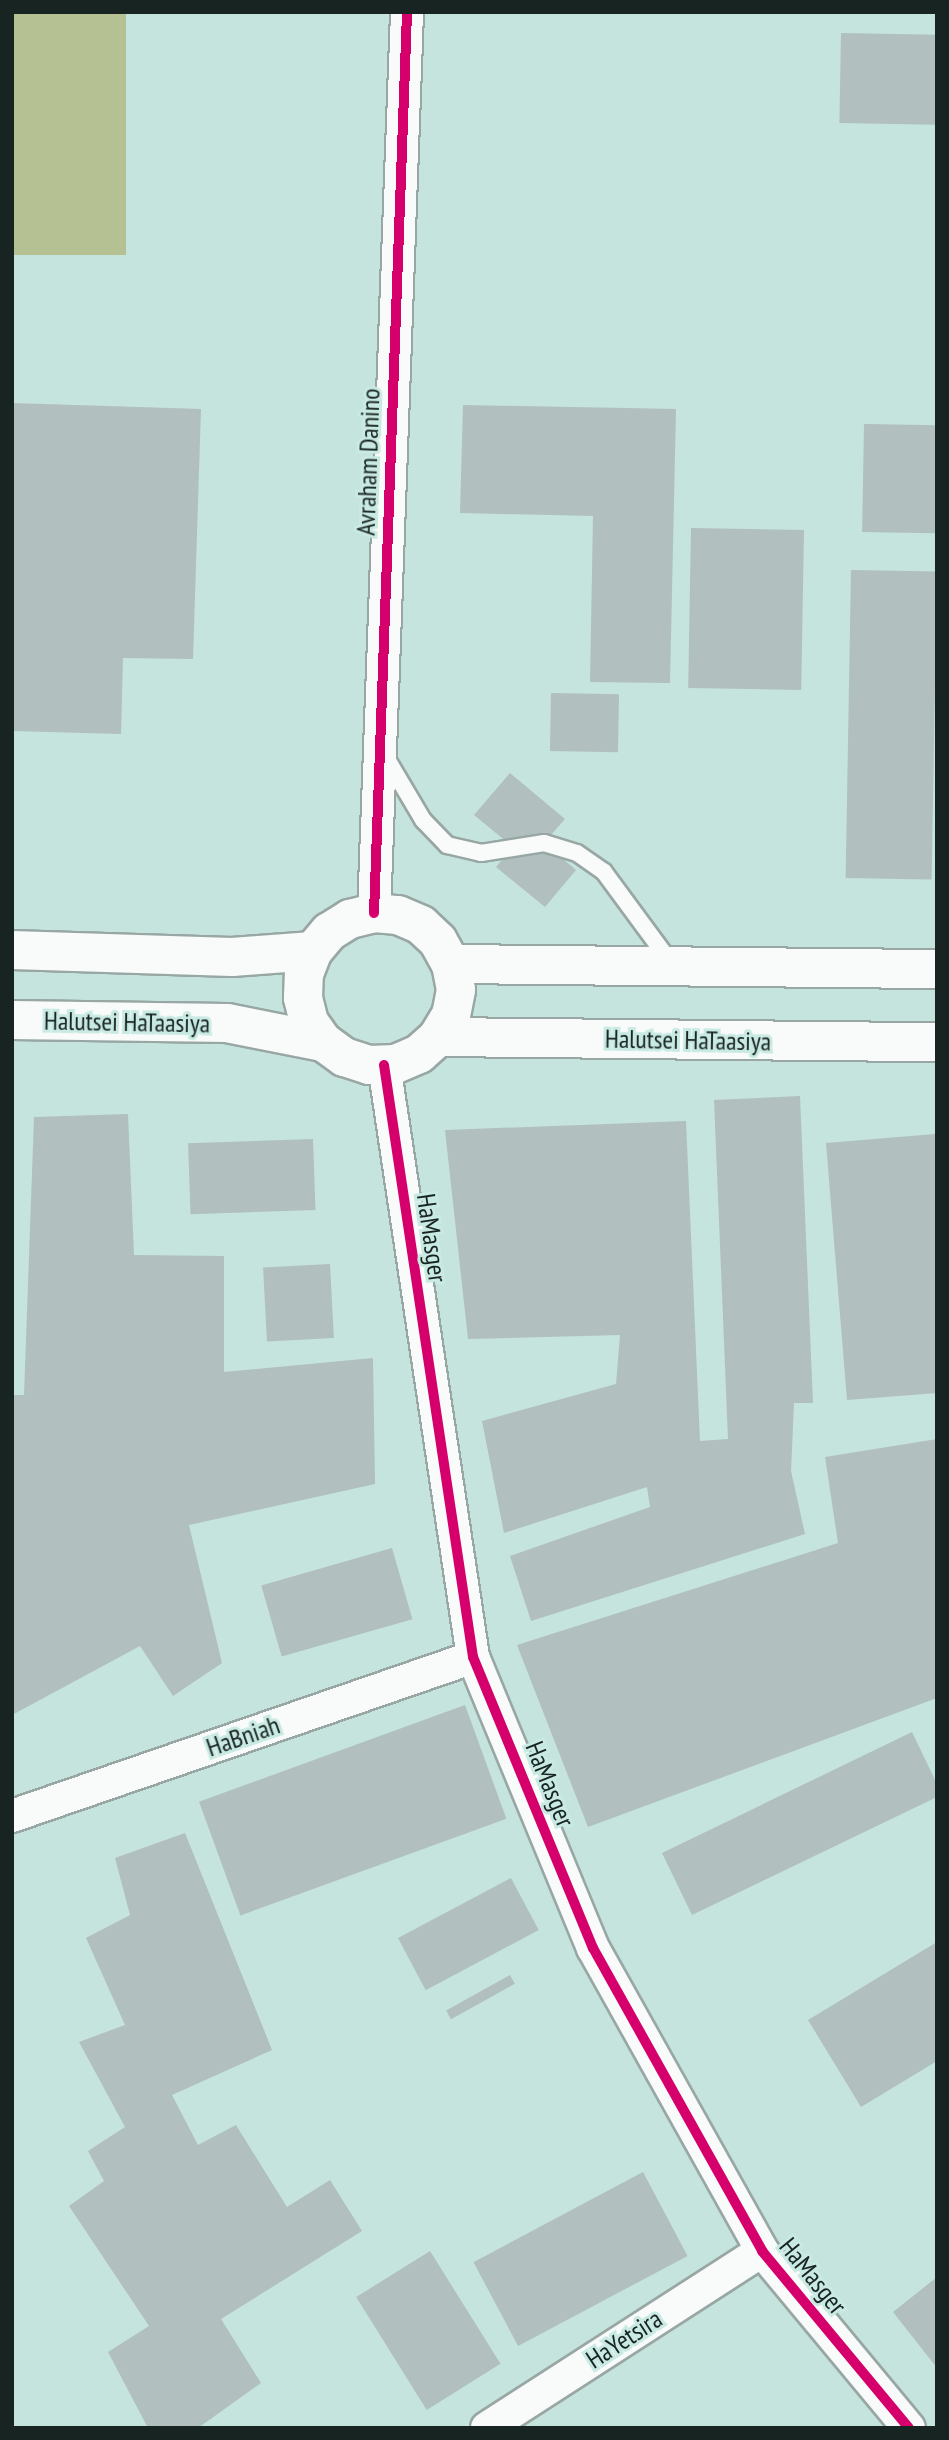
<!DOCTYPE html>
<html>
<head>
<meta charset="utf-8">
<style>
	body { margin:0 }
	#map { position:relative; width:949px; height:2440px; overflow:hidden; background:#d1e2df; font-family:"PT Sans Narrow",sans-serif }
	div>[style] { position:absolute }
	.built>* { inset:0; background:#c5e4dd; transform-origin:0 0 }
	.forest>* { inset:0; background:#b5c093; transform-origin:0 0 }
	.building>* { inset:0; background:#b1bfbf; transform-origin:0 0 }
	.roads { filter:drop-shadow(2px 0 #99a7a4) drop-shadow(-2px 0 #99a7a4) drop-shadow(0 2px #99a7a4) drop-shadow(0 -2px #99a7a4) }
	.lane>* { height:16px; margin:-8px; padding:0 8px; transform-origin:8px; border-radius:8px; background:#f8fbfa }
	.street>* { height:32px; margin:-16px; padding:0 16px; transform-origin:16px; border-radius:16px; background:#f8fbfa }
	.secondary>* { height:38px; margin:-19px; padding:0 19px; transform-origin:19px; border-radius:19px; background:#f8fbfa }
	.cycleway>* { height:10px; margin:-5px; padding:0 5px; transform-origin:5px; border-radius:5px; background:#d6006c }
	span { translate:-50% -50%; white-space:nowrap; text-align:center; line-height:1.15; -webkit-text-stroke:6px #c9eae3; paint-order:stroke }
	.street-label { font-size:26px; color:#182422 }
	.frame { position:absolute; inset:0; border:14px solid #182422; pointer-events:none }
</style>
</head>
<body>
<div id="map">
	<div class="built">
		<div style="left:12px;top:12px;width:925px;height:2416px"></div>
	</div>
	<div class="forest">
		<div style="left:12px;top:12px;width:114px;height:243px"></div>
	</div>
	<div class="building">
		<div style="left:841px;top:33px;width:96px;height:90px;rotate:1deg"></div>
		<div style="clip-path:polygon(12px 403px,201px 409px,193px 659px,123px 658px,121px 734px,12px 731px)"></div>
		<div style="clip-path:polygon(463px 405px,676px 409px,670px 683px,590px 682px,593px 516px,460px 513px)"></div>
		<div style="left:864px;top:424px;width:73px;height:108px;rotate:1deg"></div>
		<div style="left:691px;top:528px;width:113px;height:160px;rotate:1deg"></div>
		<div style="left:851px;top:570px;width:86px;height:308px;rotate:1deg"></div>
		<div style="left:551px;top:693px;width:68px;height:58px;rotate:1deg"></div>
		<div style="clip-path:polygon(510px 773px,565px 819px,544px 843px,576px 870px,545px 907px,496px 867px,513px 847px,474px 815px)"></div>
		<div style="clip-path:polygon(800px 1096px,813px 1403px,794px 1403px,791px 1471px,805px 1534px,531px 1621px,510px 1556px,650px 1507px,647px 1487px,504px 1533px,482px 1421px,616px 1384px,620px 1335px,468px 1339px,445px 1130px,686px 1121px,700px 1441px,728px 1439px,714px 1100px)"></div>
		<div style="clip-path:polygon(128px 1114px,134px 1255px,224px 1256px,224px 1372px,373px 1358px,375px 1484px,189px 1525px,222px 1663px,173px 1696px,140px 1646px,12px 1715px,12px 1395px,24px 1395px,34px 1117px)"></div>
		<div style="clip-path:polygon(935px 1134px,937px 1393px,847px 1400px,826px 1143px)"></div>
		<div style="left:313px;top:1139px;width:71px;height:125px;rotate:88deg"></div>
		<div style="left:330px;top:1264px;width:74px;height:67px;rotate:87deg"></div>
		<div style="clip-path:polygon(937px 1439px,937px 1698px,588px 1827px,517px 1645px,838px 1543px,825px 1457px)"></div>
		<div style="left:392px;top:1548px;width:74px;height:136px;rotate:74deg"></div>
		<div style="left:465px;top:1705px;width:121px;height:283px;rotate:70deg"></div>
		<div style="clip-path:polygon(912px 1732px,937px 1784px,937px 1797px,692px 1915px,662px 1853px)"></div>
		<div style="clip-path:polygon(185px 1833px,272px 2050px,172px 2095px,198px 2145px,236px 2125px,287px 2207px,330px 2180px,362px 2231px,221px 2319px,261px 2383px,198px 2428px,148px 2428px,108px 2352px,149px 2326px,69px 2206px,104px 2181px,88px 2151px,125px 2127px,79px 2042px,125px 2025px,86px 1938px,130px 1915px,115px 1858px)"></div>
		<div style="left:511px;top:1878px;width:59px;height:128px;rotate:62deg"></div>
		<div style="clip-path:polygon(937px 1942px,937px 2061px,861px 2107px,808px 2020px)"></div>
		<div style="left:510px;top:1975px;width:10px;height:73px;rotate:61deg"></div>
		<div style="left:643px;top:2172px;width:95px;height:192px;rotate:62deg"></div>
		<div style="left:430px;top:2251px;width:133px;height:87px;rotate:58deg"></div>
		<div style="clip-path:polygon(937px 2277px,937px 2368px,893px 2312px)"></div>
	</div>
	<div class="roads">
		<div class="lane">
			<div style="left:384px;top:754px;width:77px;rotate:59.4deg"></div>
			<div style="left:423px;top:820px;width:35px;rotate:46deg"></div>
			<div style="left:447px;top:845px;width:35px;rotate:13deg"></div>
			<div style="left:481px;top:853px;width:64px;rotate:-9deg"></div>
			<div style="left:544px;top:843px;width:34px;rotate:17deg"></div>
			<div style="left:577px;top:853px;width:33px;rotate:35deg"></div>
			<div style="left:604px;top:872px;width:113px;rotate:53.6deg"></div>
		</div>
		<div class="street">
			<div style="left:374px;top:913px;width:902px;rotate:-87.9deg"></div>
			<div style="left:384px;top:1065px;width:599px;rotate:81.45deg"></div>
			<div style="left:473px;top:1657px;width:315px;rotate:67.6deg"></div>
			<div style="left:593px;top:1948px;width:347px;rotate:60.8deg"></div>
			<div style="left:762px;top:2251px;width:230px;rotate:50.3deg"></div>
			<div style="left:12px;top:1816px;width:488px;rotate:-19deg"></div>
			<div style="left:487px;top:2428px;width:327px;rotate:-32.8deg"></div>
		</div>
		<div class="secondary">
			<div style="left:12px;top:950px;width:220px;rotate:1.8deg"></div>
			<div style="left:232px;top:957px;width:81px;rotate:-4.2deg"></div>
			<div style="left:313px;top:951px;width:25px;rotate:-50deg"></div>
			<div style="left:329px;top:932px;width:25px;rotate:-32deg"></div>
			<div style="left:350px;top:919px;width:25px;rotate:-14deg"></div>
			<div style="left:374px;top:913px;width:24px;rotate:5deg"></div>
			<div style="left:398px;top:915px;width:25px;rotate:23deg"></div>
			<div style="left:421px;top:925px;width:23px;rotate:43deg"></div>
			<div style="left:438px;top:941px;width:26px;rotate:61deg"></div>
			<div style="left:451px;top:964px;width:26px;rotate:79deg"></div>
			<div style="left:456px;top:990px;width:25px;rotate:101deg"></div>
			<div style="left:451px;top:1015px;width:26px;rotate:121deg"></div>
			<div style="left:438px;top:1037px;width:25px;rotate:138deg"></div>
			<div style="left:419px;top:1054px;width:26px;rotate:157deg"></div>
			<div style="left:395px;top:1064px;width:26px;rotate:178deg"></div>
			<div style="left:369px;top:1065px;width:26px;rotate:-162deg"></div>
			<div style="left:344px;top:1057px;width:26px;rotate:-144deg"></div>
			<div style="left:323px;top:1042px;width:24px;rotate:-125deg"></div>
			<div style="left:309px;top:1022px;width:25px;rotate:-104deg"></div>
			<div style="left:303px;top:998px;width:24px;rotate:-88deg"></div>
			<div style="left:304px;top:974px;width:25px;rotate:-69deg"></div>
			<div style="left:451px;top:964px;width:486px;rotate:0.6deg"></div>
			<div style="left:12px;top:1020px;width:215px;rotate:0.8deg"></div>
			<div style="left:227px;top:1023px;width:98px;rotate:11.2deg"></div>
			<div style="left:438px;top:1037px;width:499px;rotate:0.6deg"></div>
		</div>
	</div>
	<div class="cycleway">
		<div style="left:374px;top:913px;width:902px;rotate:-87.9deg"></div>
		<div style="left:384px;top:1065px;width:599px;rotate:81.45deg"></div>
		<div style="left:473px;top:1657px;width:315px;rotate:67.6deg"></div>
		<div style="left:593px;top:1948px;width:347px;rotate:60.8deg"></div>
		<div style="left:762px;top:2251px;width:230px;rotate:50.3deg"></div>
	</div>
	<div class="street-label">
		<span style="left:368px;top:462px;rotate:-88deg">Avraham Danino</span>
		<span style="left:127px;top:1022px;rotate:1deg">Halutsei HaTaasiya</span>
		<span style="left:688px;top:1040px;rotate:1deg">Halutsei HaTaasiya</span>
		<span style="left:432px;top:1238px;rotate:82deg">HaMasger</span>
		<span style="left:243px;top:1736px;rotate:-19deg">HaBniah</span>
		<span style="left:550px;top:1784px;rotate:68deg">HaMasger</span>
		<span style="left:813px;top:2276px;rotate:51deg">HaMasger</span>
		<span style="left:624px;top:2339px;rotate:-33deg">HaYetsira</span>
	</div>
	<div class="frame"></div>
</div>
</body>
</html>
